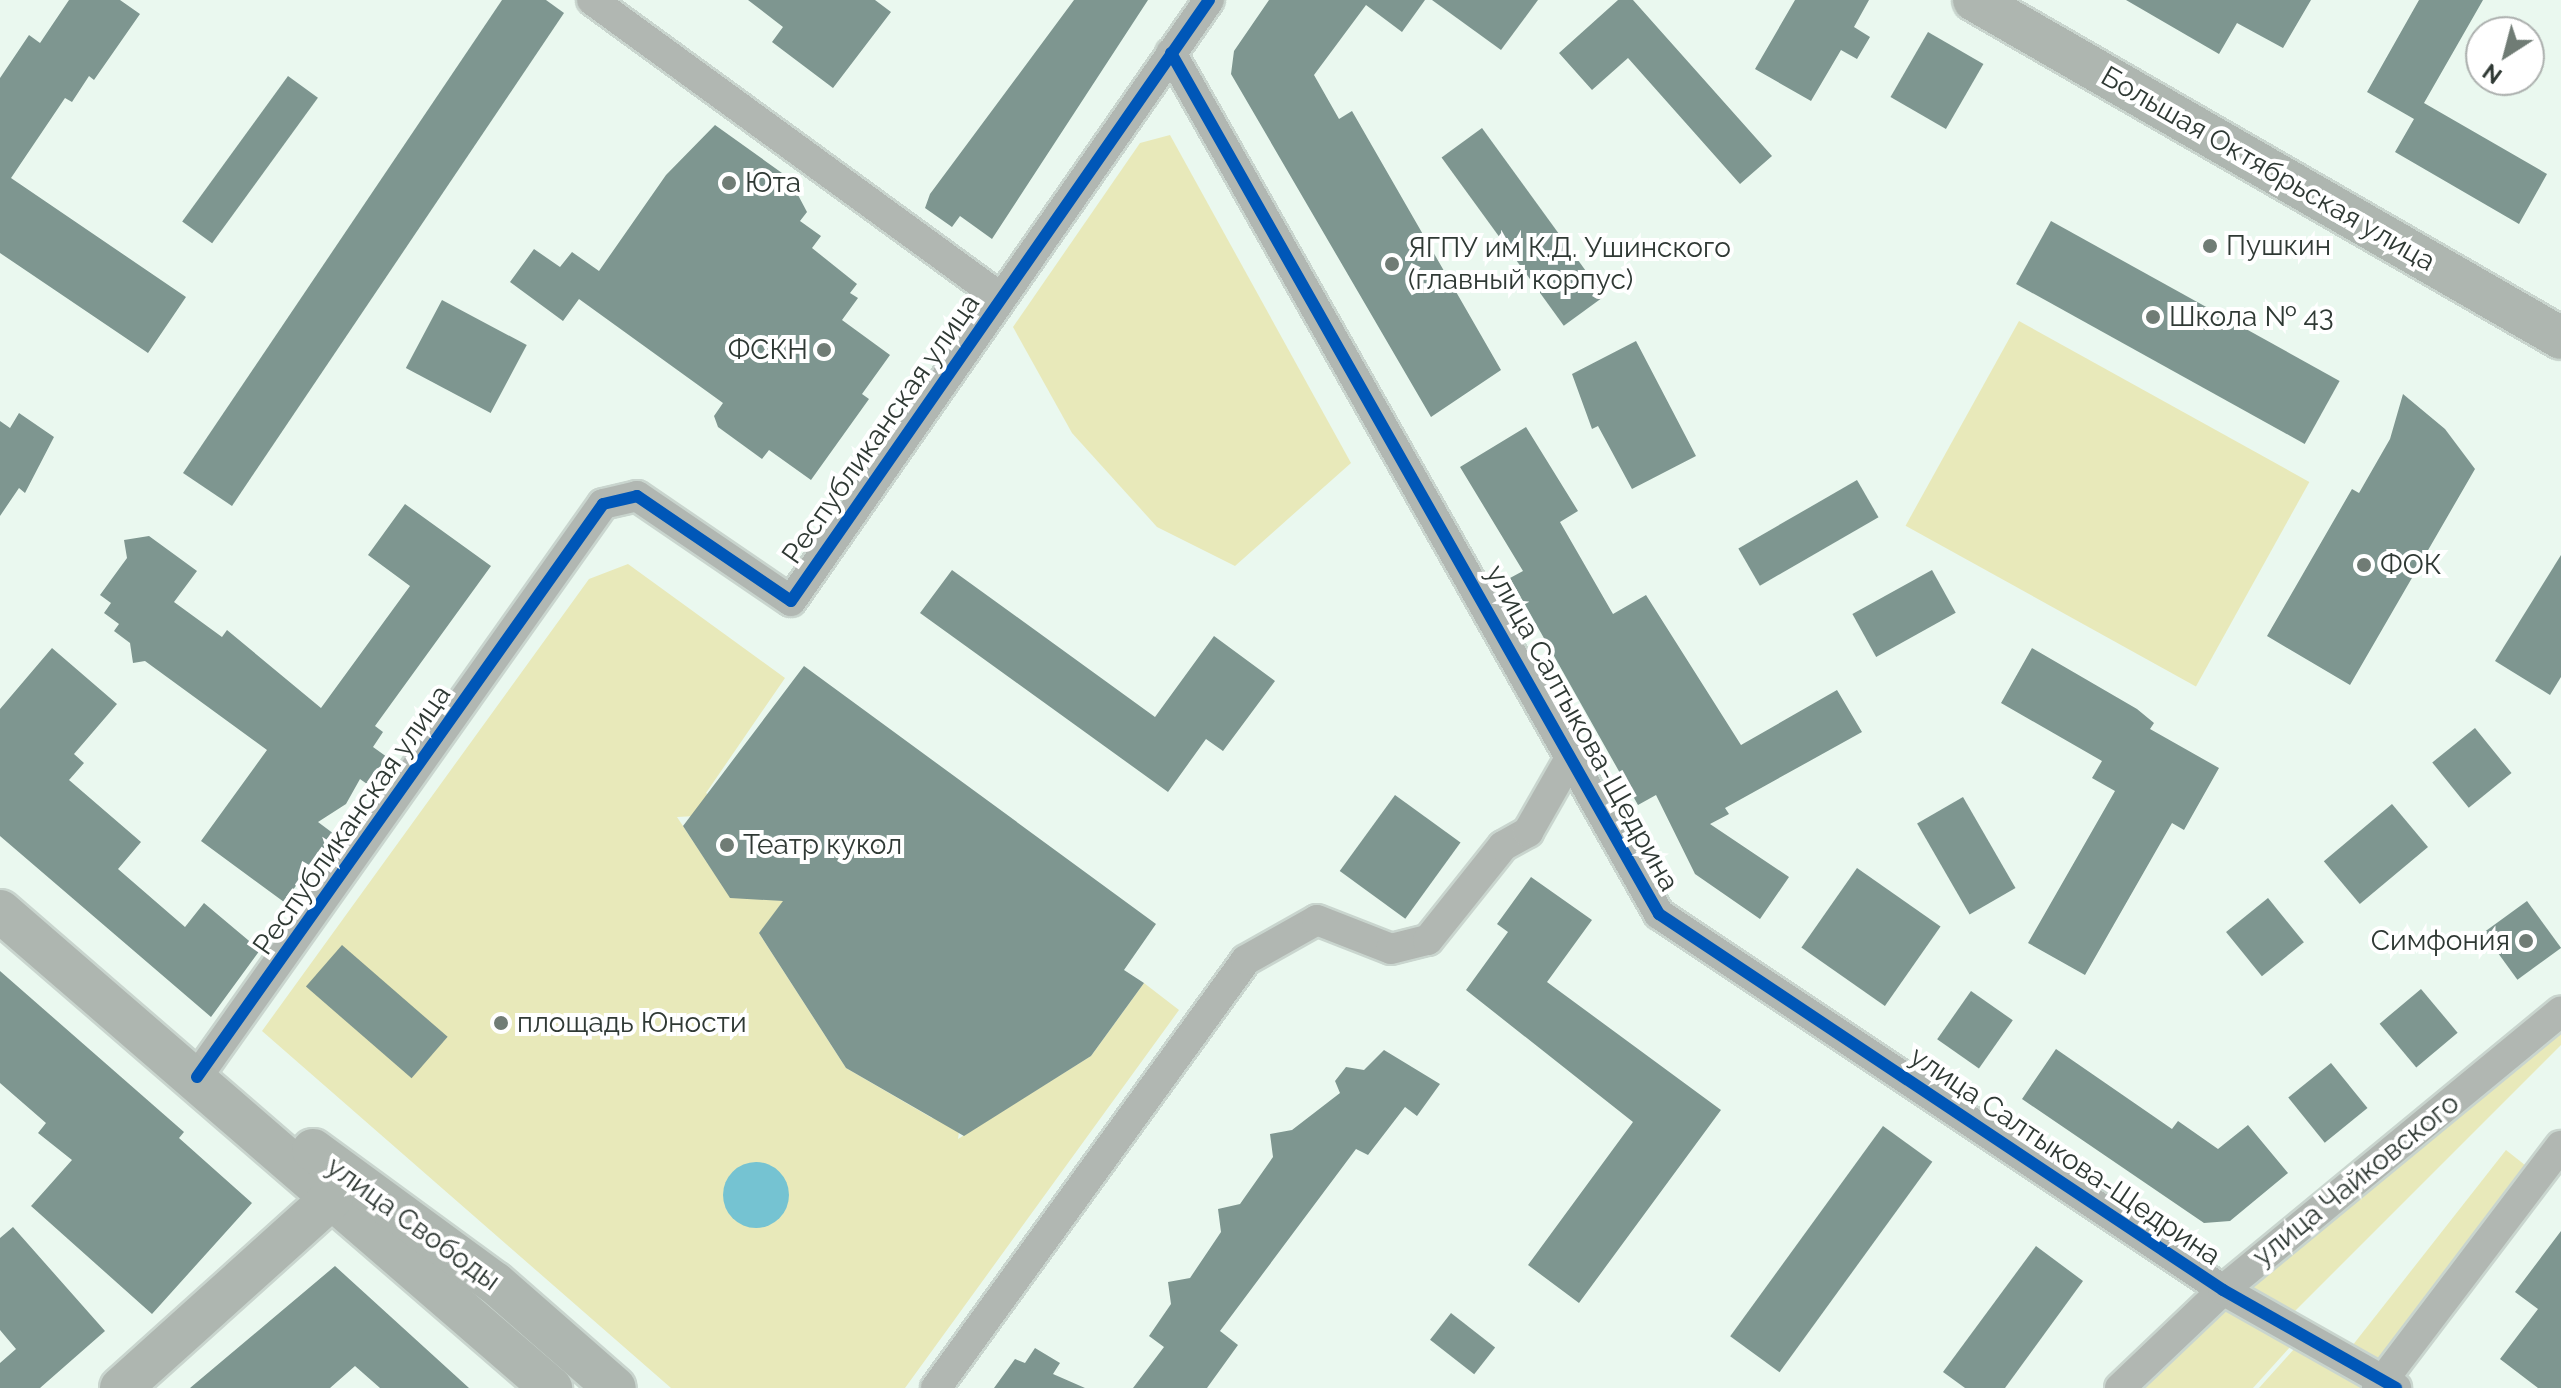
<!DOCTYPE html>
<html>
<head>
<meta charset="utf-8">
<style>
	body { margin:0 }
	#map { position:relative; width:2561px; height:1388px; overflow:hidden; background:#eaf8ef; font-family:Raleway,sans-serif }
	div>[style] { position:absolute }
	.green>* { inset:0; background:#e8e9ba; transform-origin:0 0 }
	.water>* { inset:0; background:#75c3d2 }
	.round { border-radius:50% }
	.building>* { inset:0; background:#7e9690; transform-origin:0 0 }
	.roads { filter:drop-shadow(2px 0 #c9d5ce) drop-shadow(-2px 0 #c9d5ce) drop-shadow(0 2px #c9d5ce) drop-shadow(0 -2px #c9d5ce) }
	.minor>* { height:30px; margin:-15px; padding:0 15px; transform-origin:15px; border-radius:15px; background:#b1b7b2 }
	.secondary>* { height:42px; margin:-21px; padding:0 21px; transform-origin:21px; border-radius:21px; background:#aeb6b0 }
	.cycleway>* { height:12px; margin:-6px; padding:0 6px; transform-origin:6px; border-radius:6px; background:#0057b8 }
	.dots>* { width:22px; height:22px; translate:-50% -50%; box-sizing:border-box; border:4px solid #fff; border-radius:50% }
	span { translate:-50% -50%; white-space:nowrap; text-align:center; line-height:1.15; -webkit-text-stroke:8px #fff; paint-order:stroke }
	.street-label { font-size:28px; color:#2f3934 }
	.poi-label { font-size:28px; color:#2f3934 }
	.left { translate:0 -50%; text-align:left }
	.right { translate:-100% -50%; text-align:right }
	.north { position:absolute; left:2465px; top:16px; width:80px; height:80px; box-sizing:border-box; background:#fff; border:2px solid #acb0ae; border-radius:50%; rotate:216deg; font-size:22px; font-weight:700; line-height:32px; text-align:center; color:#2f3934 }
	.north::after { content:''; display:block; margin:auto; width:28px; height:36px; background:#707c75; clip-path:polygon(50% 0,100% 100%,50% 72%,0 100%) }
</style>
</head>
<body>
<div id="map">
	<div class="green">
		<div style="clip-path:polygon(1170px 135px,1351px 463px,1235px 566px,1157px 527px,1072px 433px,1013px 327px,1140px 143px)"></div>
		<div style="left:2019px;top:321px;width:332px;height:234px;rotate:29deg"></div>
		<div style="clip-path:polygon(628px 564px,785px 678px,706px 793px,721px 805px,714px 815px,677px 817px,730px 897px,788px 901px,759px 933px,846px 1068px,932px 1118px,964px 1097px,958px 1139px,1091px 1056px,1144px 983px,1179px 1010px,905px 1388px,671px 1388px,262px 1031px,589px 579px)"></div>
		<div style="clip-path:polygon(2561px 1014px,2561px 1045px,2285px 1321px,2227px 1290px)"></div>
		<div style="clip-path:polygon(2506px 1150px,2535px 1173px,2383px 1376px,2345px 1355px)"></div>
		<div style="clip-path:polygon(2223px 1293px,2300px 1336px,2253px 1388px,2128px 1388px)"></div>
		<div style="clip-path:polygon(2304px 1338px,2373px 1388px,2259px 1388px)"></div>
	</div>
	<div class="water">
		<div class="round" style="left:723px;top:1162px;width:66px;height:66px"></div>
	</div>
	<div class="building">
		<div style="clip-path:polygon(69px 0,120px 0,140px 14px,94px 80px,89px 76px,72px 102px,65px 98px,11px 178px,186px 297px,148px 353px,0 253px,0 78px,29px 35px,40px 43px)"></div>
		<div style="clip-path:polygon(502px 0,546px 0,564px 13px,232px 506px,183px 473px)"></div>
		<div style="clip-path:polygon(748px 0,875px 0,891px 12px,833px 88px,772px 42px,783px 27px)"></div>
		<div style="clip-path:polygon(1074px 0,1148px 0,992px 239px,960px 216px,952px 227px,925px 208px,930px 194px)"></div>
		<div style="clip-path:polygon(1269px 0,1425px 0,1402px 32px,1366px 5px,1314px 75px,1339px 119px,1352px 111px,1501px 370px,1431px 417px,1231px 74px,1234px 51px)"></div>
		<div style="clip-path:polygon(1432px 0,1538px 0,1501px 50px)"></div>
		<div style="clip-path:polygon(1618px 0,1633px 0,1772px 156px,1740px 184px,1628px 58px,1592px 90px,1559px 53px)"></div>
		<div style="clip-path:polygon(1795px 0,1869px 0,1854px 27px,1870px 37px,1857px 59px,1841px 50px,1811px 101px,1755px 69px)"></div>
		<div style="clip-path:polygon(2126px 0,2311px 0,2283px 48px,2237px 23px,2219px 54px)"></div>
		<div style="clip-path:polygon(2419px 0,2483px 0,2424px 103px,2547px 174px,2519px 224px,2395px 152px,2414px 119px,2367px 92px)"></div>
		<div style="left:1928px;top:32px;width:64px;height:75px;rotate:30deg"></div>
		<div style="left:288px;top:76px;width:37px;height:180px;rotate:36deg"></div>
		<div style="clip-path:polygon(715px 125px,789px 178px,807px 212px,800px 221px,821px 236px,812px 248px,857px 284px,850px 293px,858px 298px,842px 320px,890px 355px,862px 394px,869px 399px,811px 480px,769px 450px,762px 459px,718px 427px,714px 416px,723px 403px,579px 299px,563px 321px,510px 282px,534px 249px,560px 267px,572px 252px,599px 271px,666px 175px)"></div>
		<div style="left:1482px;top:128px;width:208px;height:50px;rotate:54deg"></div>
		<div style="left:2051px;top:221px;width:330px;height:72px;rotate:29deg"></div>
		<div style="left:442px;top:300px;width:96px;height:77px;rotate:28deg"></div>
		<div style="clip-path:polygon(1636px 341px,1696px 456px,1632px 489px,1598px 426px,1592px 429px,1572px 374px)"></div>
		<div style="clip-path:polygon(2403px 394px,2445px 429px,2475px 469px,2350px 685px,2267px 636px,2352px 489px,2359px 493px,2390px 439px)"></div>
		<div style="clip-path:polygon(19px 413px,54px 437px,25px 493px,19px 488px,0 516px,0 421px,10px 428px)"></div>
		<div style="clip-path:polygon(1526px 427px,1578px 511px,1560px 522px,1613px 614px,1646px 595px,1741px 745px,1837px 690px,1862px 732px,1725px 808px,1729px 814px,1710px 824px,1789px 877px,1760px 919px,1695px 874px,1656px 795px,1638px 805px,1510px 578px,1523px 571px,1460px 467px)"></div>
		<div style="left:1857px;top:480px;width:43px;height:137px;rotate:60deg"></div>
		<div style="clip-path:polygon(405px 504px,491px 566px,375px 726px,383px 732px,373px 747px,387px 757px,367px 784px,360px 779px,346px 804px,318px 822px,334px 834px,284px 902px,201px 841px,267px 750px,145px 661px,133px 663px,130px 643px,114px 631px,119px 624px,104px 613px,111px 603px,100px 595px,127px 558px,124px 540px,149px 536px,197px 571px,174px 602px,222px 637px,227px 630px,321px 708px,410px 586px,368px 555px)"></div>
		<div style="clip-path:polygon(2561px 555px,2561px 677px,2550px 695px,2495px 661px)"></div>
		<div style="clip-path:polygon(952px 570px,1155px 717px,1214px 636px,1275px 681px,1223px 751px,1206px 739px,1168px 792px,920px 613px)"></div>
		<div style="left:1932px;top:570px;width:49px;height:91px;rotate:61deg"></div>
		<div style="clip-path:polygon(52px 648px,117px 704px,74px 754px,84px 763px,69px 780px,141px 842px,118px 869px,185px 927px,204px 903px,260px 950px,211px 1017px,0 836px,0 709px)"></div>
		<div style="clip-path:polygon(2032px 648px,2137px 709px,2154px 723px,2150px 729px,2219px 768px,2184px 830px,2172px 823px,2085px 975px,2028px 943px,2115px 791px,2092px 778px,2102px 761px,2001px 703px)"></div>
		<div style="clip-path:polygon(804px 666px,1156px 924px,1124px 970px,1144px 983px,1091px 1056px,964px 1136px,846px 1068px,759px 933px,783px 901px,730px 898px,683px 826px)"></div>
		<div style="left:2475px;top:728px;width:58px;height:55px;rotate:51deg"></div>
		<div style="left:1395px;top:795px;width:81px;height:94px;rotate:36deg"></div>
		<div style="left:1963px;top:797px;width:105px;height:53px;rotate:60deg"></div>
		<div style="left:2392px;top:804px;width:56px;height:89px;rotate:50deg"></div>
		<div style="left:1857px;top:868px;width:102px;height:97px;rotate:35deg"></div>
		<div style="clip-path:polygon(1531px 877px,1592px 920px,1547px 982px,1721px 1110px,1579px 1303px,1528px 1265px,1633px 1122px,1466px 990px,1508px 932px,1497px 924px)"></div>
		<div style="left:2268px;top:898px;width:57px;height:54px;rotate:51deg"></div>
		<div style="left:2527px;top:901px;width:58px;height:54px;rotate:54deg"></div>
		<div style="left:342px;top:945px;width:140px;height:55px;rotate:41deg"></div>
		<div style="clip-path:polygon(0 971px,184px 1132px,179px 1138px,252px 1203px,152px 1314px,31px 1206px,72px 1160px,38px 1133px,46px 1123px,0 1083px)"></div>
		<div style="left:2421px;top:989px;width:57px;height:54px;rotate:50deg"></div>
		<div style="left:1971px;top:991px;width:51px;height:59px;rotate:35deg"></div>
		<div style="clip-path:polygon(2056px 1049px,2172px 1129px,2178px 1121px,2218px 1149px,2248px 1125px,2288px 1173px,2230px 1221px,2204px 1223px,2022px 1099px)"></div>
		<div style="clip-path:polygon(1384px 1050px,1440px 1084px,1417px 1116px,1405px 1107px,1368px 1155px,1356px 1149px,1220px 1331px,1238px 1345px,1207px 1388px,1133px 1388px,1164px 1347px,1149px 1336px,1171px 1304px,1168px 1282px,1190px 1278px,1221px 1232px,1218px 1209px,1240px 1204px,1273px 1157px,1270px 1134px,1292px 1130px,1340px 1093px,1335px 1081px,1346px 1067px,1364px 1070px)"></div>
		<div style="left:2331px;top:1063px;width:58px;height:55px;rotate:51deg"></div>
		<div style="left:1883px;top:1126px;width:61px;height:260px;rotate:36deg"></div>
		<div style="clip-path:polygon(13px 1227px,105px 1331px,40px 1388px,0 1388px,0 1363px,16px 1349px,0 1330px,0 1238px)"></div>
		<div style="clip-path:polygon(2561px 1231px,2561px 1388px,2538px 1388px,2500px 1359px,2538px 1309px,2515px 1292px)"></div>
		<div style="clip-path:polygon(2036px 1246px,2083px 1281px,2005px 1388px,1965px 1388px,1943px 1372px)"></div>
		<div style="clip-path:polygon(335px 1266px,469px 1388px,380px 1388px,355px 1366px,330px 1388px,190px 1388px)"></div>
		<div style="left:1451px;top:1313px;width:56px;height:34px;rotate:38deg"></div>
		<div style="clip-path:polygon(1035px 1348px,1060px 1363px,1053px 1374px,1085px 1388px,994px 1388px,1015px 1359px,1025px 1363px)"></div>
	</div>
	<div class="roads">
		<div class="minor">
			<div style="left:592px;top:0;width:506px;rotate:36.08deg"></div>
			<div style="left:1171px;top:53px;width:990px;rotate:60.46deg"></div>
			<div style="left:1659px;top:914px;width:678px;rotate:33.69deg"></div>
			<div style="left:2223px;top:1290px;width:199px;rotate:29.5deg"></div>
			<div style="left:197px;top:1077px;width:702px;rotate:-54.68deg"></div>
			<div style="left:603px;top:504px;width:35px;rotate:-13deg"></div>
			<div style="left:637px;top:496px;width:186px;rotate:34.3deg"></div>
			<div style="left:791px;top:601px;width:732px;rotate:-55.18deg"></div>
			<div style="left:936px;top:1388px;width:528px;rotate:-54.08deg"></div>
			<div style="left:1246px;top:960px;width:81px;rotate:-29.4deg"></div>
			<div style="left:1317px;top:920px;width:79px;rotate:21.4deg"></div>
			<div style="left:1391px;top:949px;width:38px;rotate:-14deg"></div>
			<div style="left:1428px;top:940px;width:120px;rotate:-51.4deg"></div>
			<div style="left:1503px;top:846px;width:29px;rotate:-29deg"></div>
			<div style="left:1528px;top:832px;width:89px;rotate:-60.3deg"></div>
			<div style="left:2120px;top:1388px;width:142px;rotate:-43.6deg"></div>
			<div style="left:2223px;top:1290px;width:438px;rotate:-39.5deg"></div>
			<div style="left:2377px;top:1388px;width:304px;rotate:-52.8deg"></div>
		</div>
		<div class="secondary">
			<div style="left:1974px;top:0;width:677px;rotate:29.93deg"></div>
			<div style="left:0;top:911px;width:729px;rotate:40.88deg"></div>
			<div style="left:313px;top:1150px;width:225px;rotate:36.2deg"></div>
			<div style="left:495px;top:1283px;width:159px;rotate:41.2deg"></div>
			<div style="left:121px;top:1388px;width:284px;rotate:-42deg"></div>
		</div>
	</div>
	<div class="cycleway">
		<div style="left:1171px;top:53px;width:990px;rotate:60.46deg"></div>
		<div style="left:1659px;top:914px;width:678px;rotate:33.69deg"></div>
		<div style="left:2223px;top:1290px;width:199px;rotate:29.5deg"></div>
		<div style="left:197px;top:1077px;width:702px;rotate:-54.68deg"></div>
		<div style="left:603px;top:504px;width:35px;rotate:-13deg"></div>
		<div style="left:637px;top:496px;width:186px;rotate:34.3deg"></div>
		<div style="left:791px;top:601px;width:732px;rotate:-55.18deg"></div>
	</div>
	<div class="dots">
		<div style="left:729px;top:183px;background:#707c75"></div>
		<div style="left:2210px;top:246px;background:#707c75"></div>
		<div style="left:1392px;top:264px;background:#707c75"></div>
		<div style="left:2153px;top:317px;background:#707c75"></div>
		<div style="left:824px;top:350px;background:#707c75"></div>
		<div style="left:2364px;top:565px;background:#707c75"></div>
		<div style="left:727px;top:845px;background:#707c75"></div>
		<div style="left:2526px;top:941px;background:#707c75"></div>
		<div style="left:501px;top:1023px;background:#707c75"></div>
	</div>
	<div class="street-label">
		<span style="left:2268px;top:169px;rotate:30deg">Большая Октябрьская улица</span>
		<span style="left:881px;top:429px;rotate:-55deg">Республиканская улица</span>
		<span style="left:1582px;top:728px;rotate:61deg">улица Салтыкова-Щедрина</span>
		<span style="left:352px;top:820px;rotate:-55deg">Республиканская улица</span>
		<span style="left:2065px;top:1156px;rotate:34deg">улица Салтыкова-Щедрина</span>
		<span style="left:2356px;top:1180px;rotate:-39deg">улица Чайковского</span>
		<span style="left:413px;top:1224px;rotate:36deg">улица Свободы</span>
	</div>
	<div class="poi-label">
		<span class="left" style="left:745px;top:183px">Юта</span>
		<span class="left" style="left:2226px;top:246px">Пушкин</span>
		<span class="left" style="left:1408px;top:264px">ЯГПУ им К.Д. Ушинского<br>(главный корпус)</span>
		<span class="left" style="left:2169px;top:317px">Школа № 43</span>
		<span class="right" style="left:808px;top:350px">ФСКН</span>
		<span class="left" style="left:2380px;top:565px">ФОК</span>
		<span class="left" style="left:743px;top:845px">Театр кукол</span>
		<span class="right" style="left:2510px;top:941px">Симфония</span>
		<span class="left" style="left:517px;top:1023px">площадь Юности</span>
	</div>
	<div class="north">N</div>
</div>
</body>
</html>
